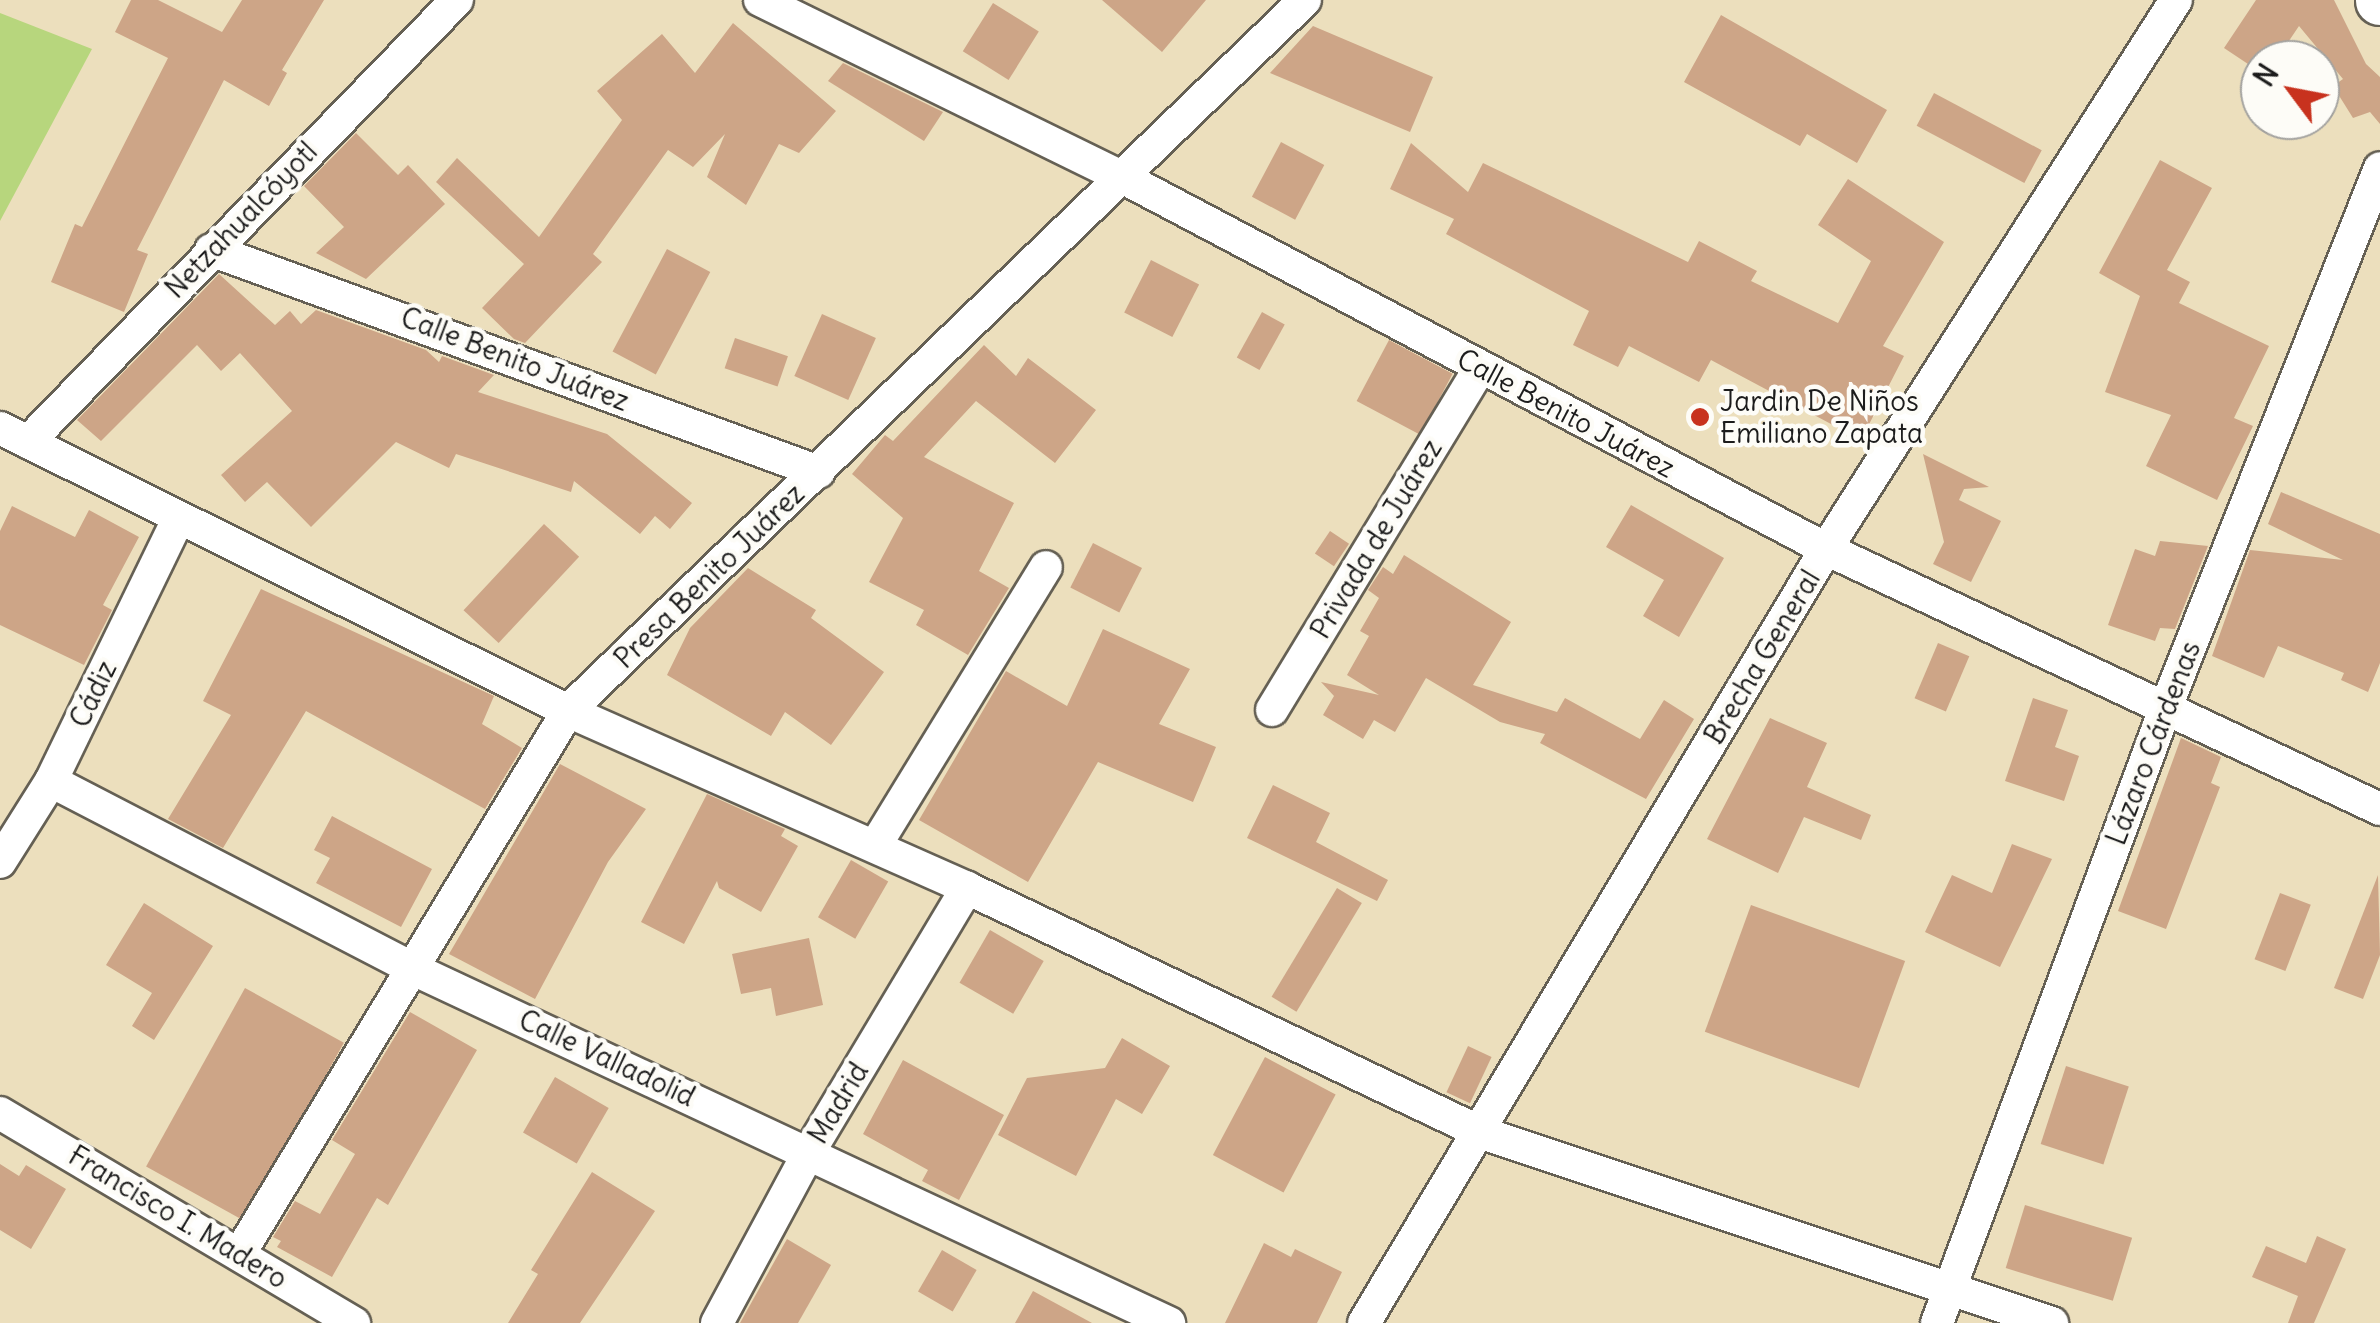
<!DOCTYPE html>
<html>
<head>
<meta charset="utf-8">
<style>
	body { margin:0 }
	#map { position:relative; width:2380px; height:1323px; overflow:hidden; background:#ecdfbd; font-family:Delius,sans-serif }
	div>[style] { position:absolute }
	.green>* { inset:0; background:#b7d67d }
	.building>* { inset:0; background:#cda587; transform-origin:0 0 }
	.roads { filter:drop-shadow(2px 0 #656054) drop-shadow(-2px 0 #656054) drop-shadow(0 2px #656054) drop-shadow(0 -2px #656054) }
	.minor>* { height:32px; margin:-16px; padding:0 16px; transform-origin:16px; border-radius:16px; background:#fff }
	.secondary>* { height:48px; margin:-24px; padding:0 24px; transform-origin:24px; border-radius:24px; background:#fff }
	.dots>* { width:28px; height:28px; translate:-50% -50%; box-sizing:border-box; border:5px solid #fdfcf7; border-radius:50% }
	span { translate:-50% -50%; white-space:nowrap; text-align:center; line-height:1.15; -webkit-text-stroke:9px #fdfcf7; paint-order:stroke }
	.street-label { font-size:28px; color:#1c1c1c }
	.poi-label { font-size:28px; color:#1c1c1c }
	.left { translate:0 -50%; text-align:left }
	.north { position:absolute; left:2240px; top:40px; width:100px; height:100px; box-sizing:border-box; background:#fdfcf7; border:2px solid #a3a29f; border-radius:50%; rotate:302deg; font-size:28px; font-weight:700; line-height:40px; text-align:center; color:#1c1c1c }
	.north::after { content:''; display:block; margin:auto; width:35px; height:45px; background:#c8321e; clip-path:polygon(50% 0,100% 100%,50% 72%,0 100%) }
</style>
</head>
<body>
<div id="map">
	<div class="green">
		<div style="clip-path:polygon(0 13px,92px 49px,0 221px)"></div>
	</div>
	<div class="building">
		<div style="clip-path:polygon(131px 0,158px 0,222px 32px,242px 0,324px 0,282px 70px,287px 73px,269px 106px,224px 80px,137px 250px,148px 254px,124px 312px,51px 282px,75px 224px,82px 227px,168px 58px,115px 32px)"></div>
		<div style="clip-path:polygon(1102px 0,1206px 0,1162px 52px)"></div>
		<div style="clip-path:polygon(2256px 0,2334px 0,2366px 64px,2380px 77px,2380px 124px,2370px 112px,2353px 118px,2333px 86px,2343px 79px,2299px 26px,2276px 60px,2260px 60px,2260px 72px,2224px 48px)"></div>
		<div style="left:993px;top:3px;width:54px;height:57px;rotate:32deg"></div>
		<div style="clip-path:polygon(1721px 15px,1887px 110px,1857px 163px,1807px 134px,1800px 146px,1684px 82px)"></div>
		<div style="clip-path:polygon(733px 23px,836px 111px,799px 153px,779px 144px,746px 205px,707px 177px,725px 134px,693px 167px,668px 150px,593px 254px,602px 262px,525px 343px,514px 339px,482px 308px,524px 264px,436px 182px,457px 158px,539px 237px,622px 120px,597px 91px,662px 34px,695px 73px)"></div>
		<div style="clip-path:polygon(1313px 26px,1433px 77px,1410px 132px,1270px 73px)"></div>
		<div style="clip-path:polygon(843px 63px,943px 112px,924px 141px,828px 81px)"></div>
		<div style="left:1934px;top:93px;width:122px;height:37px;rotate:28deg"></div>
		<div style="clip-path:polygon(356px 133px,398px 175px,408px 165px,445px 204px,366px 279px,316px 253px,344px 227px,304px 186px)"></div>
		<div style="left:1281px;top:142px;width:49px;height:62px;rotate:28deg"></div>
		<div style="clip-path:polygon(1411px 143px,1468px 192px,1483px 163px,1688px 262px,1699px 241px,1757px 271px,1751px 281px,1838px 323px,1871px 261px,1818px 225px,1848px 179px,1944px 242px,1883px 346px,1904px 356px,1861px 440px,1711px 360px,1699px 382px,1629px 346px,1618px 367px,1573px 345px,1589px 311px,1446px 234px,1454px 219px,1390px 189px)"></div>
		<div style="clip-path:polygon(2160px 160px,2212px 188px,2167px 270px,2190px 282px,2179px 303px,2269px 346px,2234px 418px,2253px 426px,2217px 500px,2146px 466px,2171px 415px,2105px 392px,2140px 296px,2099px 273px)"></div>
		<div style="left:667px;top:249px;width:49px;height:116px;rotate:28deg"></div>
		<div style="left:1151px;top:260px;width:54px;height:59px;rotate:27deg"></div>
		<div style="clip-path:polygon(219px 274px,275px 325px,290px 311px,301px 324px,316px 310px,426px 350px,439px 362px,442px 356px,494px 375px,478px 392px,607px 434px,692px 503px,670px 529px,655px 516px,640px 534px,574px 481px,571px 492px,456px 454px,449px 468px,396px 442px,311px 527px,267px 482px,245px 502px,221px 475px,292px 411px,240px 353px,221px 371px,197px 345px,101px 441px,77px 420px)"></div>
		<div style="left:1262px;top:312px;width:26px;height:52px;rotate:29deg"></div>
		<div style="left:822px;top:314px;width:59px;height:68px;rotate:24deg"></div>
		<div style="left:735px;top:338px;width:56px;height:32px;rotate:19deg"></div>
		<div style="left:1389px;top:340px;width:72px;height:69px;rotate:28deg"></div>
		<div style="clip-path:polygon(984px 345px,1016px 376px,1028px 358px,1096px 410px,1055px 463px,976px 401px,924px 457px,1014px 503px,979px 571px,1009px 588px,968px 655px,916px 625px,924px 610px,869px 582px,903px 518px,852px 474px,885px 435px,893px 441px)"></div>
		<div style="clip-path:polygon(1923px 454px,1989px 487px,1964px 489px,1959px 500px,2001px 521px,1971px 582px,1933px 564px,1944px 542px)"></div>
		<div style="clip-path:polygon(2281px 492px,2380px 534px,2380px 663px,2368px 692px,2341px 680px,2344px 673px,2278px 646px,2264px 678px,2212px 656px,2250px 550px,2343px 560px,2268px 524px)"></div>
		<div style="clip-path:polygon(1631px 505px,1724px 558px,1679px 637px,1643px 616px,1664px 580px,1606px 547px)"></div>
		<div style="clip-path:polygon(12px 506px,75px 537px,89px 510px,139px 537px,103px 605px,112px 610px,84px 665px,0 625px,0 531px)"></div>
		<div style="left:544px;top:524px;width:48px;height:118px;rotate:43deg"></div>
		<div style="left:1330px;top:531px;width:23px;height:27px;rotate:34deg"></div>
		<div style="clip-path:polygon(2160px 541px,2208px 546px,2175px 629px,2160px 628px,2155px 641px,2108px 625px,2135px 549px,2155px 556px)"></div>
		<div style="left:1093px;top:543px;width:55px;height:50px;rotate:27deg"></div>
		<div style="clip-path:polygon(1404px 555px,1511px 622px,1473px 685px,1557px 712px,1565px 698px,1640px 739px,1664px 700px,1694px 719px,1646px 799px,1540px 743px,1545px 734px,1500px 722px,1426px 678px,1395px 732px,1374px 720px,1363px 739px,1323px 715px,1334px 696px,1321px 682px,1379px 695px,1347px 675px,1369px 636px,1360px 631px,1379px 598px,1368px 590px,1383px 567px,1393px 574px)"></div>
		<div style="clip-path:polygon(748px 568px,816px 610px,811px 618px,884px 672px,831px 745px,785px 712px,771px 736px,667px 675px,690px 628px)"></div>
		<div style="clip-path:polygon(261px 589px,494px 696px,482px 724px,522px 748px,485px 809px,306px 711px,223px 848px,168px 819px,231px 715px,203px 701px)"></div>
		<div style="clip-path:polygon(1103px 629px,1190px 669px,1159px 724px,1216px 747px,1193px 802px,1098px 762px,1028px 882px,919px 820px,1006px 671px,1067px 706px)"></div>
		<div style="left:1938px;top:643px;width:34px;height:60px;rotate:23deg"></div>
		<div style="clip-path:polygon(2033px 698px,2068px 710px,2055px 747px,2079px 756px,2064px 801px,2005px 781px)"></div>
		<div style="clip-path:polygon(1770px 718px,1827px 743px,1807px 787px,1871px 815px,1861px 840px,1804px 817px,1778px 873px,1707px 839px)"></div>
		<div style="clip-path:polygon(2181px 738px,2221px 757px,2211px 783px,2220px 787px,2166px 929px,2118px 911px)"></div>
		<div style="clip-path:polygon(560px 764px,646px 809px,608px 862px,535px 999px,449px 954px)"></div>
		<div style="clip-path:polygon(1273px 785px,1330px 813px,1316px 842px,1388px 880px,1377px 901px,1247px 838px)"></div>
		<div style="clip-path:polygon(707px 794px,785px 829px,781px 836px,798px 846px,761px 912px,719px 888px,717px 881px,684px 944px,641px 922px)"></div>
		<div style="clip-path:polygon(332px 816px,432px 869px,401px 927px,316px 883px,330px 858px,314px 850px)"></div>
		<div style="clip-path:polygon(2012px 844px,2052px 859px,2000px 967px,1925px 932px,1952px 875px,1992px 893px)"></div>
		<div style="left:851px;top:860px;width:43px;height:66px;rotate:30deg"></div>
		<div style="clip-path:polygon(2378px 875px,2380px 955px,2363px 999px,2334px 988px)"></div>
		<div style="left:1337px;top:888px;width:29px;height:127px;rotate:31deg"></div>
		<div style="left:2280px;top:893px;width:33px;height:71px;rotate:21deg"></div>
		<div style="clip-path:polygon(144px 903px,213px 946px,154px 1040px,132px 1026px,152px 993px,106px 965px)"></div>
		<div style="left:1751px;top:905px;width:164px;height:135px;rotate:20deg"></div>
		<div style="left:990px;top:930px;width:62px;height:61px;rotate:30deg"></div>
		<div style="clip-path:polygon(809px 938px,823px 1005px,776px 1016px,771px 988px,741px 994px,732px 954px)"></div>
		<div style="left:245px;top:988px;width:113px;height:204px;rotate:29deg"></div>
		<div style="clip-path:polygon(410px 1012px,477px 1050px,388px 1205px,377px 1198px,332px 1277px,277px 1247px,281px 1241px,273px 1237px,295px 1201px,320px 1214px,355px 1154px,332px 1140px)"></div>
		<div style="clip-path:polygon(1122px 1038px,1170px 1066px,1142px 1114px,1116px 1099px,1076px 1176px,998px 1135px,1027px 1078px,1105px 1068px)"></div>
		<div style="left:1468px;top:1046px;width:26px;height:51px;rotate:25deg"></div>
		<div style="left:1265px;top:1057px;width:80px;height:111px;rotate:28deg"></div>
		<div style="clip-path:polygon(903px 1060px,1004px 1115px,959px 1200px,922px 1181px,928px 1170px,863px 1134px)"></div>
		<div style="left:2066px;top:1066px;width:66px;height:82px;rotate:18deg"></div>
		<div style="left:555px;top:1077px;width:62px;height:64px;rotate:30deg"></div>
		<div style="clip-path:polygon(0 1164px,19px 1176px,26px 1165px,66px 1189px,31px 1249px,0 1230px)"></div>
		<div style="clip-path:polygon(592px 1172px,655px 1211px,580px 1323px,508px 1323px,538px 1274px,531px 1270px)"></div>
		<div style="left:2025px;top:1205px;width:112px;height:66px;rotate:17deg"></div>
		<div style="clip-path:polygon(2317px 1236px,2346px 1249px,2314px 1323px,2288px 1323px,2298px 1296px,2252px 1277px,2266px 1246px,2306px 1263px)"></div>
		<div style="clip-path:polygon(787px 1239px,831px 1265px,798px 1323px,740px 1323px)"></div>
		<div style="clip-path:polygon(1264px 1243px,1291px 1257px,1295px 1249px,1342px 1272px,1317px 1323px,1225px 1323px)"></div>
		<div style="left:942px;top:1250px;width:40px;height:48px;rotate:30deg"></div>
		<div style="clip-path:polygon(1033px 1291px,1092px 1323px,1015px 1323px)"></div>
	</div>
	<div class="roads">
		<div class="minor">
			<div style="left:760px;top:0;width:401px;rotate:26.1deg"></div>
			<div style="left:1120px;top:176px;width:798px;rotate:27.85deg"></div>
			<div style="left:1826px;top:549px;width:612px;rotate:25.14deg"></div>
			<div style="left:211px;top:250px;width:647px;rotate:20.06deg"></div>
			<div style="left:0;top:428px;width:635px;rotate:26.48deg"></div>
			<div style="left:568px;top:711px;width:436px;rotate:23.9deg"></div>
			<div style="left:967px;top:888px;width:570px;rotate:25.44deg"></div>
			<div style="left:1482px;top:1133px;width:601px;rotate:18.43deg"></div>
			<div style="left:28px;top:442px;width:616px;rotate:-45.86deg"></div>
			<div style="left:1272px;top:710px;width:400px;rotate:-58.7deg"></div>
			<div style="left:51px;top:781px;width:408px;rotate:27.4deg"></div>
			<div style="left:413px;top:969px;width:835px;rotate:25.09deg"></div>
			<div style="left:875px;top:846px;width:327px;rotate:-58.5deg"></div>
			<div style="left:0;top:862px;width:96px;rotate:-57.8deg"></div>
			<div style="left:51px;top:781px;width:289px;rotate:-64.1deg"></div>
			<div style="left:0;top:1113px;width:412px;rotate:30.7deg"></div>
			<div style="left:240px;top:1253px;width:634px;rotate:-58.82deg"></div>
			<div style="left:568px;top:711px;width:1024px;rotate:-43.97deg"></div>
			<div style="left:717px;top:1323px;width:194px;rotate:-61.7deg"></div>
			<div style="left:809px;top:1152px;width:308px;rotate:-59.1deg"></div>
			<div style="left:1364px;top:1323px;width:901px;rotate:-59.17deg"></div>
			<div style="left:1826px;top:549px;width:651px;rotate:-57.48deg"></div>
			<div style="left:1937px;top:1323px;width:652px;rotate:-69.62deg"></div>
			<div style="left:2164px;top:712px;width:585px;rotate:-68.34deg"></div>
		</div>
		<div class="secondary">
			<div style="left:2380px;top:0;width:1px;rotate:90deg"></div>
		</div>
	</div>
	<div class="dots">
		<div style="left:1700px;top:417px;background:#c8321e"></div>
	</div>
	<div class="street-label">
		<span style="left:241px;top:220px;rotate:-46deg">Netzahualcóyotl</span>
		<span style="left:515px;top:359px;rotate:21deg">Calle Benito Juárez</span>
		<span style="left:1566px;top:413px;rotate:28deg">Calle Benito Juárez</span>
		<span style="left:1376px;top:539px;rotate:-59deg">Privada de Juárez</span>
		<span style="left:709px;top:576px;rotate:-44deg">Presa Benito Juárez</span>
		<span style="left:1762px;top:657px;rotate:-59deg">Brecha General</span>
		<span style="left:93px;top:694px;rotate:-64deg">Cádiz</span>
		<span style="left:2153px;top:743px;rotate:-69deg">Lázaro Cárdenas</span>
		<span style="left:607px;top:1058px;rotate:25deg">Calle Valladolid</span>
		<span style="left:838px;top:1103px;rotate:-59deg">Madrid</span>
		<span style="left:178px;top:1217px;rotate:31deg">Francisco I. Madero</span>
	</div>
	<div class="poi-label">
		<span class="left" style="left:1720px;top:417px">Jardin De Niños<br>Emiliano Zapata</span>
	</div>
	<div class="north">N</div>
</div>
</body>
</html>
